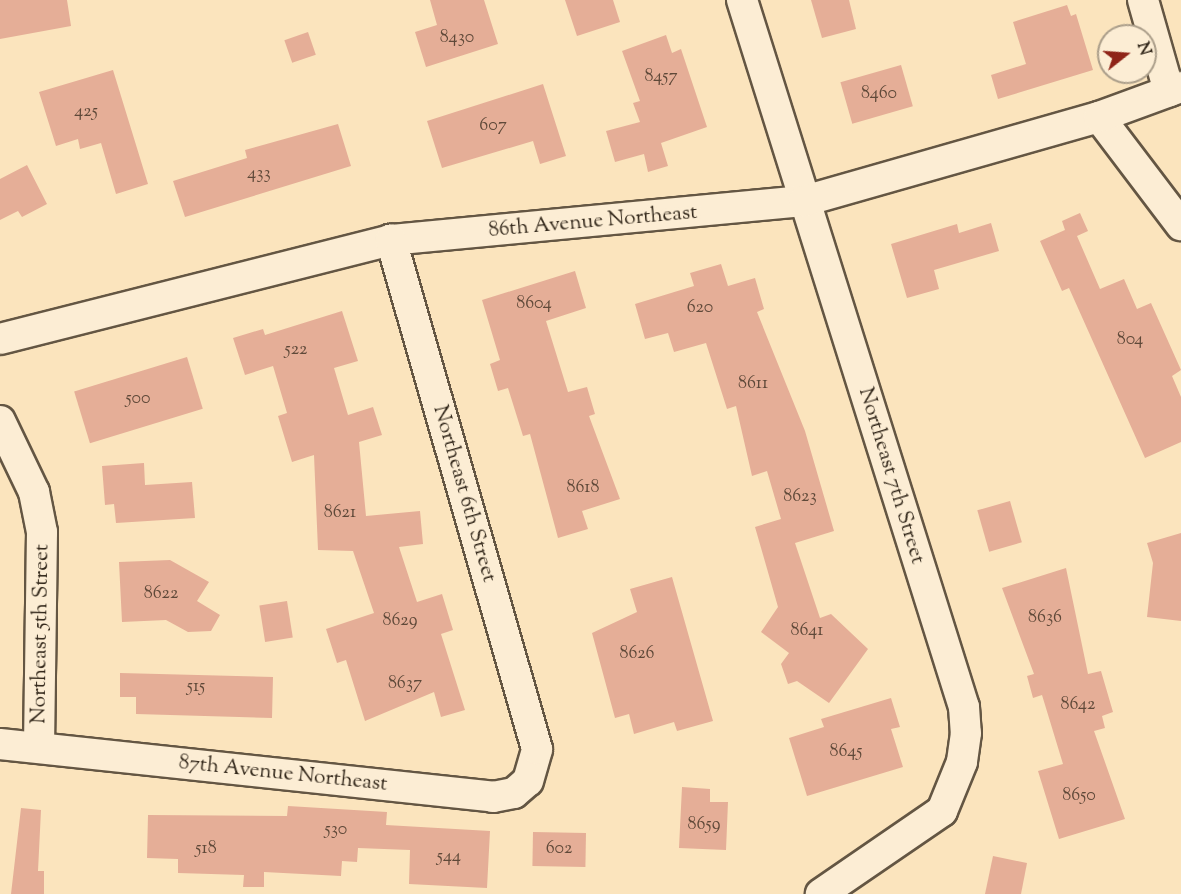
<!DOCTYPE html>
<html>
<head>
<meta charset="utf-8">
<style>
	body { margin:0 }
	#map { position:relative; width:1181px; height:894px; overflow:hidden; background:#fbe4bd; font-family:"Sorts Mill Goudy",serif }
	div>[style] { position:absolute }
	.building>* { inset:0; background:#e5ae97; transform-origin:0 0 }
	.roads { filter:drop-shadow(2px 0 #645643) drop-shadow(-2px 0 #645643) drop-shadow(0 2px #645643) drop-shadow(0 -2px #645643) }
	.minor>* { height:30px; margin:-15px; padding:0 15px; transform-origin:15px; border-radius:15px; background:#fcedd4 }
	span { translate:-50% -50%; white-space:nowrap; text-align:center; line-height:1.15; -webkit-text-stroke:6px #fcedd4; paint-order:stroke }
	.number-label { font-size:18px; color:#5f4939 }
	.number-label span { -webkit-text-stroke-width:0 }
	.street-label { font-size:21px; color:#32271a }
	.north { position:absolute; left:1097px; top:24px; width:60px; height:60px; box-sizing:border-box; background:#fcedd4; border:2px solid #ab9e8a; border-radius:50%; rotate:73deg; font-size:16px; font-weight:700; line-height:24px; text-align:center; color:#32271a }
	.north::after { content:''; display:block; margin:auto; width:21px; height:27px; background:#8f2418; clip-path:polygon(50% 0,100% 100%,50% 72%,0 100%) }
</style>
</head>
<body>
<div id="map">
	<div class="building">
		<div style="clip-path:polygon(0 0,67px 0,71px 26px,0 39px)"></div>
		<div style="clip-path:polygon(430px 0,484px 0,498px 44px,426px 67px,415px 32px,437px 25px)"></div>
		<div style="clip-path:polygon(565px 0,613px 0,620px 22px,577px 36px)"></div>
		<div style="clip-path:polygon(811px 0,849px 0,856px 29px,822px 38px)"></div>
		<div style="clip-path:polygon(1067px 5px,1071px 16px,1076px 14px,1093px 70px,998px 99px,991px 75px,1026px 64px,1013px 22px)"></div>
		<div style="left:308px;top:32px;width:24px;height:25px;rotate:71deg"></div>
		<div style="clip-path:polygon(666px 35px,672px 53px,681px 49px,707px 127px,661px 143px,668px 166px,648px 172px,644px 154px,615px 162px,606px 131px,640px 122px,633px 103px,640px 101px,622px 51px)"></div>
		<div style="left:901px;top:65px;width:43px;height:63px;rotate:74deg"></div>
		<div style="clip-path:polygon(113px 70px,148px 184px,116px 194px,101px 143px,80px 149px,78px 139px,56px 146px,39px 92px)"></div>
		<div style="clip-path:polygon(543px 84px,566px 156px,540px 164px,533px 141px,442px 168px,427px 121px)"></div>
		<div style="clip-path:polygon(338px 124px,351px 166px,185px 217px,173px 181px,247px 158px,245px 150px)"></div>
		<div style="clip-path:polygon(27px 165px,47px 204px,22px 217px,18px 211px,0 220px,0 179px)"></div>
		<div style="clip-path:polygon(1080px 213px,1088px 231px,1077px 236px,1100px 289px,1124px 279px,1137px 309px,1151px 303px,1181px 370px,1172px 376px,1181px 397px,1181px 442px,1145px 458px,1069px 288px,1062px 291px,1040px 241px,1065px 230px,1062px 221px)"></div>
		<div style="clip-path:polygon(991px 223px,999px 251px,934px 270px,939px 289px,907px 298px,891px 244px,957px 224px,959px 233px)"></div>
		<div style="clip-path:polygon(721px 264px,728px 286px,755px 278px,764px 309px,757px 312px,805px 431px,834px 531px,795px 543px,820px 618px,831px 614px,868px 649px,829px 703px,797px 681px,788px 684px,781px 664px,789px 653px,761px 632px,778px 607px,755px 527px,781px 519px,767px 471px,752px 476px,736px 406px,727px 409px,706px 343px,674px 352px,668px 333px,645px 339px,635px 304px,694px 286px,690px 273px)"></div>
		<div style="clip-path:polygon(575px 271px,586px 308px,546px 321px,568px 392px,587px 387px,595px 414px,589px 416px,620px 499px,582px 511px,588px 529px,558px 538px,530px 434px,523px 436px,508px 388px,498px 391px,490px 364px,500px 360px,482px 300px)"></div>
		<div style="clip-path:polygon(342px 311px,358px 361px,334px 368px,348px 415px,373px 407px,382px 435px,359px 442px,366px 516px,420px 511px,423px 544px,399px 547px,417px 602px,442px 594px,453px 630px,441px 634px,465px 710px,441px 717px,434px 692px,365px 721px,346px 660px,337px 663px,326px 629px,374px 613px,353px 551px,318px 550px,314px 455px,292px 462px,278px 416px,287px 413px,273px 366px,245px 375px,233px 338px,263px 329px,265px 335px)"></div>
		<div style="left:187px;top:357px;width:54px;height:118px;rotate:73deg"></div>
		<div style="clip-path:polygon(144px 463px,145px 485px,192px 482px,195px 518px,116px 523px,114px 504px,105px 505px,102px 466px)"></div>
		<div style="left:1010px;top:501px;width:43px;height:34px;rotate:74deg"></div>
		<div style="clip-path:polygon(1181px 533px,1181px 621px,1147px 617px,1153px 563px,1147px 543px)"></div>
		<div style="clip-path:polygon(170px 560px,209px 582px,197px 601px,220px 615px,211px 631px,188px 632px,166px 620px,122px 622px,119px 562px)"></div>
		<div style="clip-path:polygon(1066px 568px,1088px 674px,1101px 671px,1113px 712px,1102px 716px,1105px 728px,1094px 731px,1125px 819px,1059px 839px,1038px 771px,1063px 764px,1042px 695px,1033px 698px,1027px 676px,1034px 674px,1002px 588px)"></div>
		<div style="clip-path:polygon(672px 577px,713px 721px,677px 731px,674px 722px,634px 734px,629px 714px,615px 718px,592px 633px,637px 612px,630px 589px)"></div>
		<div style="left:287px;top:601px;width:37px;height:28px;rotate:81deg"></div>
		<div style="clip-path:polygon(120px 673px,273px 677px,272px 718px,136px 714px,136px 697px,120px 697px)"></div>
		<div style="clip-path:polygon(891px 698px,900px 727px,891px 729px,903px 767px,807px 796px,789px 738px,824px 727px,821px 719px)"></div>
		<div style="clip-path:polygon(682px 787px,710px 789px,710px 802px,728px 802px,726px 850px,679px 848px)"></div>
		<div style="clip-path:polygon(288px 806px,387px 812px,386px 825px,490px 831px,487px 888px,409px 884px,410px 850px,358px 848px,357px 862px,342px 861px,341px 876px,264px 872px,264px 887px,243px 887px,244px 875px,178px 873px,178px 859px,147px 858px,148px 815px,287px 816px)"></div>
		<div style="clip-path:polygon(21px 808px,41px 810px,38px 871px,44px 871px,44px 894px,11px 894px)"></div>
		<div style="left:533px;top:832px;width:53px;height:34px;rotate:1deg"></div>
		<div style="clip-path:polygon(993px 856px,1027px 863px,1021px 894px,985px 894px)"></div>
	</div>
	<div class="roads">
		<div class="minor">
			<div style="left:742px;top:0;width:741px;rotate:72.57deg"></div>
			<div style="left:964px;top:707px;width:26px;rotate:86deg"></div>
			<div style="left:966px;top:733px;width:29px;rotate:98deg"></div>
			<div style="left:962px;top:762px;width:53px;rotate:112.2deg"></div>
			<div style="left:942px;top:811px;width:147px;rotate:145.6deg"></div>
			<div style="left:1143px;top:0;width:95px;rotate:74.1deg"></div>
			<div style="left:1099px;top:117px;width:136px;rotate:52.8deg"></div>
			<div style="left:0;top:339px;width:403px;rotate:-14.2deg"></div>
			<div style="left:391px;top:240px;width:415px;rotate:-5.4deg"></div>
			<div style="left:804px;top:201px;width:307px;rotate:-15.9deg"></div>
			<div style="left:1099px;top:117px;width:87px;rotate:-20.1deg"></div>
			<div style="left:0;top:421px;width:79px;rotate:64.4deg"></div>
			<div style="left:34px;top:492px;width:41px;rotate:78.7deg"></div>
			<div style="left:42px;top:532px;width:215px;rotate:90.8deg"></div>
			<div style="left:0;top:744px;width:496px;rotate:6.1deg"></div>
			<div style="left:493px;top:797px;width:21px;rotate:-11deg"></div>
			<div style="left:514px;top:793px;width:18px;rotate:-41deg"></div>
			<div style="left:528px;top:781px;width:33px;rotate:-74deg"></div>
			<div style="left:537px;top:749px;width:530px;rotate:-106deg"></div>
		</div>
	</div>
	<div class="number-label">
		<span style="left:457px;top:38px">8430</span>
		<span style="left:661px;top:77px">8457</span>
		<span style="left:879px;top:94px">8460</span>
		<span style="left:86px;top:112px">425</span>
		<span style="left:493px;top:126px">607</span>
		<span style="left:259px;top:174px">433</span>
		<span style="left:534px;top:304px">8604</span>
		<span style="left:700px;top:308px">620</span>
		<span style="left:1130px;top:340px">804</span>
		<span style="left:296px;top:350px">522</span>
		<span style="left:753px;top:384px">8611</span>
		<span style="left:138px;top:399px">500</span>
		<span style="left:583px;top:488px">8618</span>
		<span style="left:800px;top:497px">8623</span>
		<span style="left:340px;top:513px">8621</span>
		<span style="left:161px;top:594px">8622</span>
		<span style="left:1045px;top:618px">8636</span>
		<span style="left:400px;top:621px">8629</span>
		<span style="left:807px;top:631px">8641</span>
		<span style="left:637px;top:654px">8626</span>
		<span style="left:405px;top:684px">8637</span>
		<span style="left:196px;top:687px">515</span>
		<span style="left:1078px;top:705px">8642</span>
		<span style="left:846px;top:752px">8645</span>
		<span style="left:1079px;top:796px">8650</span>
		<span style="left:704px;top:825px">8659</span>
		<span style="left:336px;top:830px">530</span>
		<span style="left:206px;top:849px">518</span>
		<span style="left:559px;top:849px">602</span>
		<span style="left:449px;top:857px">544</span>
	</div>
	<div class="street-label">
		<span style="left:593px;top:222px;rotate:-5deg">86th Avenue Northeast</span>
		<span style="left:891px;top:476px;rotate:73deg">Northeast 7th Street</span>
		<span style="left:464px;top:494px;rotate:74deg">Northeast 6th Street</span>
		<span style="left:41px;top:634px;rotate:-89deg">Northeast 5th Street</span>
		<span style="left:283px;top:774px;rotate:6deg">87th Avenue Northeast</span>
	</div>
	<div class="north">N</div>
</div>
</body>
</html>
